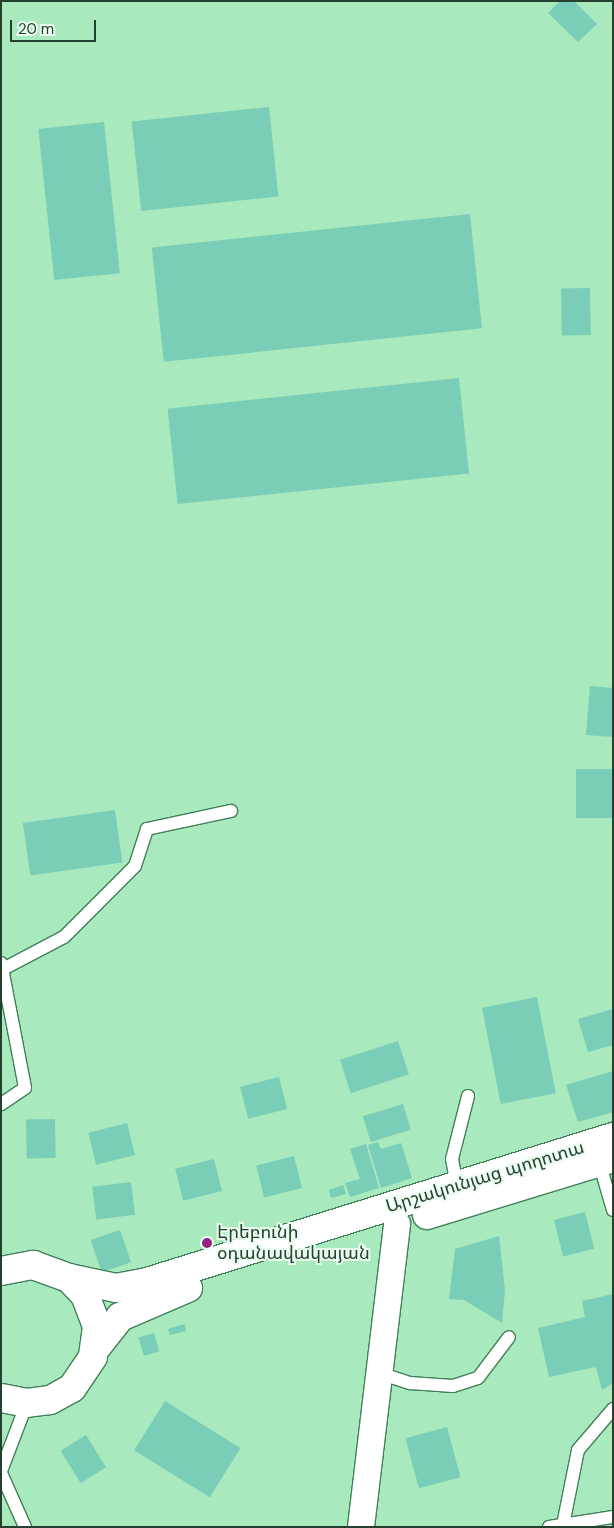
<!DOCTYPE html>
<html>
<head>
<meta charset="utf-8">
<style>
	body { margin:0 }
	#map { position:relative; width:614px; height:1528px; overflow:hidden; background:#a8e9bd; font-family:"DM Sans","Noto Sans Armenian",sans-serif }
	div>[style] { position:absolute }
	.building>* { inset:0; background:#7acdb7; transform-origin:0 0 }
	.roads { filter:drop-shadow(1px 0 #417f58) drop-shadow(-1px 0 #417f58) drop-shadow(0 1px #417f58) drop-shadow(0 -1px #417f58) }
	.service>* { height:12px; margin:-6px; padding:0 6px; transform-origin:6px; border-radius:6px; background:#fff }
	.minor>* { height:26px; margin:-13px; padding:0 13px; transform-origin:13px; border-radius:13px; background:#fff }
	.tertiary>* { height:28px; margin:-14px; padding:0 14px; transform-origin:14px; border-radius:14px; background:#fff }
	.dots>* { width:14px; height:14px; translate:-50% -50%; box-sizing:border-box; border:2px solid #eafdf0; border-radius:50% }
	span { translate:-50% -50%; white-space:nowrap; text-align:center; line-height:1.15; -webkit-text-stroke:4px #eafdf0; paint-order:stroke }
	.street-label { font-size:18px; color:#25402e }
	.poi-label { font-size:18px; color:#25402e }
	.left { translate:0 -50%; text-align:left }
	.frame { position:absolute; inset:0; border:2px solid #25402e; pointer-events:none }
	.scale { position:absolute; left:10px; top:20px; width:86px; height:22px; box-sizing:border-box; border:2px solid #25402e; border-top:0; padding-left:6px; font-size:15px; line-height:18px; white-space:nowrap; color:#25402e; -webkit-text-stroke:4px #eafdf0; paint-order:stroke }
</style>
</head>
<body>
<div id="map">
	<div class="building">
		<div style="clip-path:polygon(560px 1px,574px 1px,597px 24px,578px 42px,548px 13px)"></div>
		<div style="left:269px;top:107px;width:90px;height:138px;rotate:84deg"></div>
		<div style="left:104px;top:122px;width:152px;height:66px;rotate:84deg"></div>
		<div style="left:470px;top:214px;width:115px;height:320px;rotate:84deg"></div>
		<div style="left:590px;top:288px;width:47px;height:29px;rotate:89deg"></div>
		<div style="left:459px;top:378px;width:96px;height:293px;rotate:84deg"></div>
		<div style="clip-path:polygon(590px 686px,613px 688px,613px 737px,586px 735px)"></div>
		<div style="left:613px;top:769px;width:49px;height:37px;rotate:90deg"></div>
		<div style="left:115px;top:810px;width:53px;height:93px;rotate:82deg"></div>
		<div style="left:537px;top:997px;width:98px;height:56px;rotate:79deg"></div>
		<div style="clip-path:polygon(613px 1009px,613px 1045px,588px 1052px,578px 1019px)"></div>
		<div style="left:398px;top:1041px;width:35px;height:61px;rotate:72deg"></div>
		<div style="clip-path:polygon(613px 1071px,613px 1112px,578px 1122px,566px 1085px)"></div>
		<div style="left:279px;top:1077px;width:33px;height:40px;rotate:76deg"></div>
		<div style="left:403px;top:1104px;width:27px;height:42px;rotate:73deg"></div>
		<div style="left:55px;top:1119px;width:39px;height:29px;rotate:89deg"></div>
		<div style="left:127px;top:1123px;width:33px;height:40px;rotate:76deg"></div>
		<div style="clip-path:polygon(378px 1142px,381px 1149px,401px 1143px,412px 1178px,381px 1188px,368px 1145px)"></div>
		<div style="clip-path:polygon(366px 1144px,379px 1188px,350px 1197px,345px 1183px,360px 1179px,350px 1149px)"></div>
		<div style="left:294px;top:1156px;width:33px;height:39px;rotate:76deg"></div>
		<div style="left:214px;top:1159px;width:33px;height:40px;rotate:76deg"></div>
		<div style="left:131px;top:1182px;width:33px;height:39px;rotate:83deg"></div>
		<div style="clip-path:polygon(343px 1185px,346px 1194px,331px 1198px,329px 1190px)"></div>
		<div style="left:585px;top:1212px;width:38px;height:32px;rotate:76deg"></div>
		<div style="left:120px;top:1230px;width:34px;height:31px;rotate:71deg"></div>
		<div style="clip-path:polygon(499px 1236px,505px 1290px,502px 1323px,464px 1300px,449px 1299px,455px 1249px)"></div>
		<div style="clip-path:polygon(613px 1294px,613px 1383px,602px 1390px,596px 1367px,549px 1377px,538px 1328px,585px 1317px,582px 1301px)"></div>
		<div style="clip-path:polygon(185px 1324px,186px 1331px,170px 1335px,168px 1329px)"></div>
		<div style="left:154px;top:1333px;width:19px;height:16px;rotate:74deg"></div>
		<div style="left:165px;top:1401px;width:89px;height:58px;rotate:32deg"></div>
		<div style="left:447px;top:1427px;width:52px;height:43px;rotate:75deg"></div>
		<div style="left:86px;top:1435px;width:38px;height:30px;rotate:58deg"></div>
	</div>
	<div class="roads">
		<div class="service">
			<div style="left:1px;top:963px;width:127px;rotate:79.1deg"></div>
			<div style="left:25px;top:1088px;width:29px;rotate:146deg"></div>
			<div style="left:3px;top:969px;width:69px;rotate:-27.7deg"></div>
			<div style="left:64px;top:937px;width:100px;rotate:-45deg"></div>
			<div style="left:135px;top:866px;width:39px;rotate:-72deg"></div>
			<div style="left:147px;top:829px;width:86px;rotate:-12.1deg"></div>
			<div style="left:599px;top:1162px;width:50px;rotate:73.7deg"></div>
			<div style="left:457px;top:1185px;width:26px;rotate:-101deg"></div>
			<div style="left:452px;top:1159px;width:65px;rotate:-75.7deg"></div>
			<div style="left:379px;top:1373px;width:33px;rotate:18deg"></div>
			<div style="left:410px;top:1383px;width:43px;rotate:4deg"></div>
			<div style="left:453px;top:1386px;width:26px;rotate:-18deg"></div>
			<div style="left:478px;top:1378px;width:51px;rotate:-52.9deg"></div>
			<div style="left:1px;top:1471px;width:73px;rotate:-69.1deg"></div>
			<div style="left:1px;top:1473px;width:59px;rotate:66deg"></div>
			<div style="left:563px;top:1525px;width:76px;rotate:-78.7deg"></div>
			<div style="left:578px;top:1450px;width:54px;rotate:-49.5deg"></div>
			<div style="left:549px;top:1527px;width:65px;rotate:-8.9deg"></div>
		</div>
		<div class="minor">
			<div style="left:361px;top:1527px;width:305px;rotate:-83.2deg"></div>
		</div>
		<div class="tertiary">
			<div style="left:427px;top:1215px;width:195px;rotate:-17deg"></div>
			<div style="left:1px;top:1271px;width:33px;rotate:-11deg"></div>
			<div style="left:33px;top:1265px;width:38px;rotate:20deg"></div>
			<div style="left:69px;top:1278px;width:23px;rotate:47deg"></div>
			<div style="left:85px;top:1295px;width:34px;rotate:69deg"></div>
			<div style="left:97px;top:1327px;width:30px;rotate:98deg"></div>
			<div style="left:93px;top:1357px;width:37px;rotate:124deg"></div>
			<div style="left:72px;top:1388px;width:25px;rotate:151deg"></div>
			<div style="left:50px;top:1400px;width:23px;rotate:173deg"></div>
			<div style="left:27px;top:1403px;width:26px;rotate:-169deg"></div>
			<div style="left:69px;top:1278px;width:48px;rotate:12deg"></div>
			<div style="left:116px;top:1288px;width:32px;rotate:-11deg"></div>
			<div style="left:147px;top:1282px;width:488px;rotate:-17.3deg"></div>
			<div style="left:96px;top:1348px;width:39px;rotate:-52deg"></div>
			<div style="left:120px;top:1317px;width:74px;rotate:-23.1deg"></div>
		</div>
	</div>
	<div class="dots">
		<div style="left:207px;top:1243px;background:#932382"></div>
	</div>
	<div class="street-label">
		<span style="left:485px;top:1177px;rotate:-17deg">Արշակունյաց պողոտա</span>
	</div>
	<div class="poi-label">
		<span class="left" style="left:217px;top:1243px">Էրեբունի<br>օդանավակայան</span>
	</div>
	<div class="frame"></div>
	<div class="scale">20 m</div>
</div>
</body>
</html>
